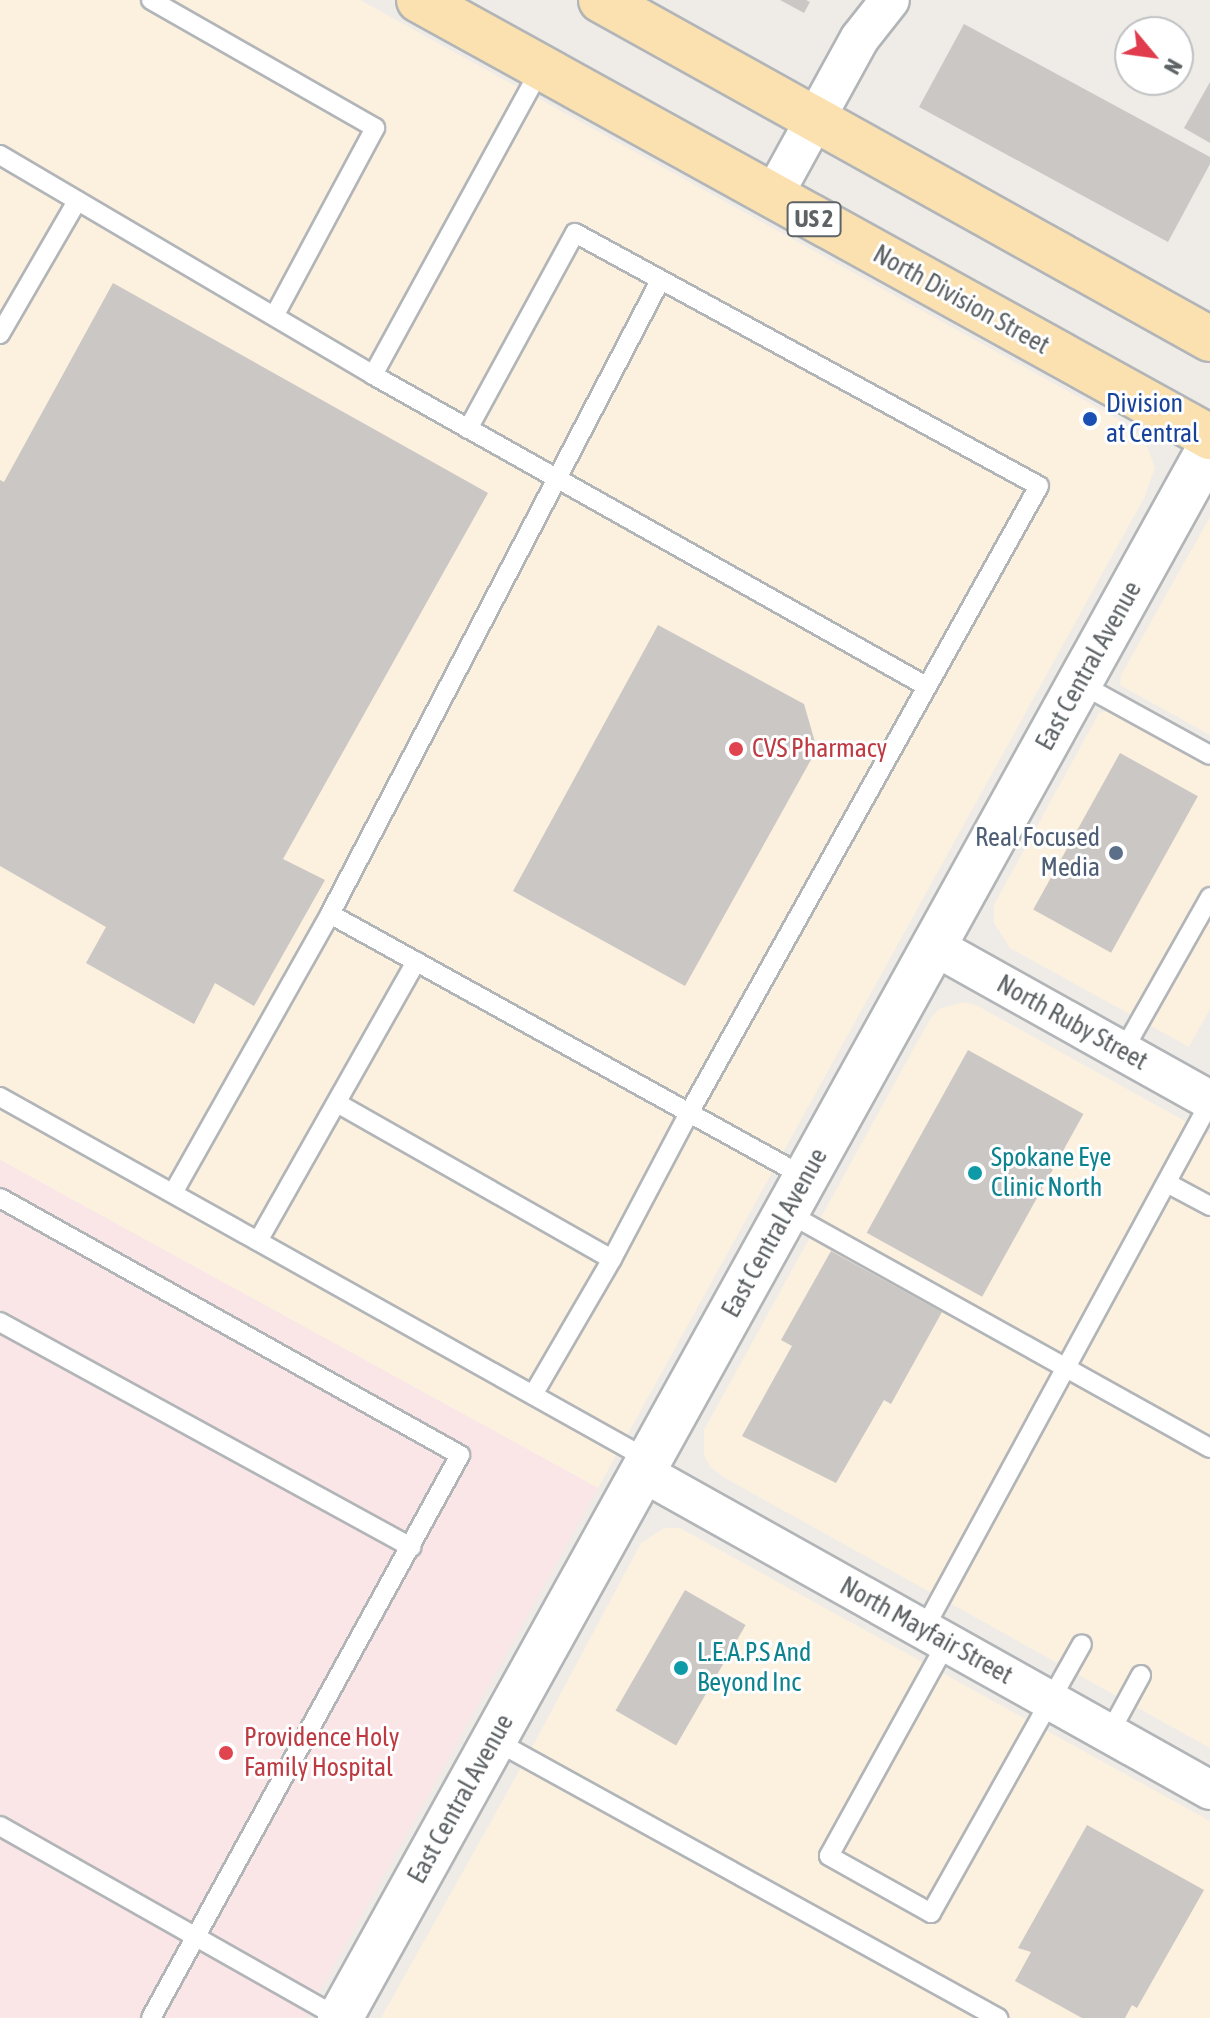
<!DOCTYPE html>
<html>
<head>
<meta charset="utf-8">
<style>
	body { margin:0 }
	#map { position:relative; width:1210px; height:2018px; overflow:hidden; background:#efece7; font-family:"Asap Condensed",sans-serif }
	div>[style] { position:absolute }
	.commercial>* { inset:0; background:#fcf0df }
	.medical>* { inset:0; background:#fae5e7 }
	.building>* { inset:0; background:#cbc7c4; transform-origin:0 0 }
	.roads { filter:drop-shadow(2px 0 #b2b5b8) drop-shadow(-2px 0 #b2b5b8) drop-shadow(0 2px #b2b5b8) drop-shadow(0 -2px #b2b5b8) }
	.lane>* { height:18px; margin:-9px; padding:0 9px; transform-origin:9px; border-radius:9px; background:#fff }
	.street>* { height:38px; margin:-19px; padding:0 19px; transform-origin:19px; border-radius:19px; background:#fff }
	.secondary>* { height:44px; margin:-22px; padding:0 22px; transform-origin:22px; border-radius:22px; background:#fff }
	.primary>* { height:44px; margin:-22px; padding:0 22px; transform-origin:22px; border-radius:22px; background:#fbe1b0 }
	.dots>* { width:22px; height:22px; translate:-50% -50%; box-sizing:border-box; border:4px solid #fff; border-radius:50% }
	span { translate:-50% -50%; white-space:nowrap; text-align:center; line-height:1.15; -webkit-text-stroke:6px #fff; paint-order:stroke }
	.shield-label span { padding:2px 6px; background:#fff; border:2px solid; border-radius:6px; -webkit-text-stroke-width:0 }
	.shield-label { font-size:24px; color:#5e6366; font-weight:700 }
	.street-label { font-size:26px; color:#5e6366 }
	.transit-label { font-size:26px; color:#164399 }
	.left { translate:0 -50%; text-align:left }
	.health-label { font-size:26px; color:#be3a42 }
	.service-label { font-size:26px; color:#4e5e75 }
	.right { translate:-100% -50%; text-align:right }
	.culture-label { font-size:26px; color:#0d838f }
	.north { position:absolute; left:1114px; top:16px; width:80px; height:80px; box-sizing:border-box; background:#fff; border:2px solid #bfc1c2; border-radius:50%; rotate:119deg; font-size:22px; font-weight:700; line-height:32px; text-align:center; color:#5e6366 }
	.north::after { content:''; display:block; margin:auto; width:28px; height:36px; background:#e03c4e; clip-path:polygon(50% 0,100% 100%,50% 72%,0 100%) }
</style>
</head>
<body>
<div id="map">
	<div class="commercial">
		<div style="clip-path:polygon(0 0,360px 0,1118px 419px,1145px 441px,1155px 467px,1145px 496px,598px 1488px,0 1160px)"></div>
		<div style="clip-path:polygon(1210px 517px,1210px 735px,1120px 685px,1121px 675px)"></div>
		<div style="clip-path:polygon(1109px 711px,1210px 765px,1210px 1009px,1189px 1047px,1010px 948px,994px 923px,994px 905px,1099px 713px)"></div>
		<div style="clip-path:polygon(964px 1002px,976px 1005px,1210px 1135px,1210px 1748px,725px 1478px,710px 1467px,704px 1455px,704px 1430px,930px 1019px,939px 1009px)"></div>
		<div style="clip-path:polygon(664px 1528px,680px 1528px,1210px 1821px,1210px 2018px,381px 2018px,522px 1766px,641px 1543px)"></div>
	</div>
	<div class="medical">
		<div style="clip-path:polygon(0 1160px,598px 1488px,305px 2018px,0 2018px)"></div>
	</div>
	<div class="building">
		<div style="clip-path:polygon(780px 0,806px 0,810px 2px,804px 13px)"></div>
		<div style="clip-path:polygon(964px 24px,1210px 157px,1210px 164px,1168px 242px,919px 107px)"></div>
		<div style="clip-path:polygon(1210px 82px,1210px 143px,1184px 128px)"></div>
		<div style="clip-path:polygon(113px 283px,488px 493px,283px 859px,325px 880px,254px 1006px,215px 983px,194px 1024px,86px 963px,106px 927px,0 866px,0 480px,4px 482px)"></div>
		<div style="clip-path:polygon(658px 625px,804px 704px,817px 749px,685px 986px,513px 891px)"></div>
		<div style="left:1120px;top:753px;width:89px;height:179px;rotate:29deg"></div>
		<div style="left:968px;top:1050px;width:132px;height:209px;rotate:29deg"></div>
		<div style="clip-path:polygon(831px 1251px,942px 1312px,891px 1404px,884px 1400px,836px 1483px,742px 1436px,792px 1346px,781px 1340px)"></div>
		<div style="left:685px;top:1590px;width:70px;height:139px;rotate:30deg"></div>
		<div style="clip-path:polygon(1087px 1825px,1204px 1890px,1137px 2008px,1132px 2005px,1125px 2018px,1082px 2018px,1015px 1981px,1031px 1952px,1018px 1948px)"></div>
	</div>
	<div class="roads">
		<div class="lane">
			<div style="left:151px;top:0;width:258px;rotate:29.7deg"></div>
			<div style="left:375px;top:128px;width:213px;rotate:118.2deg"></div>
			<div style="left:0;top:155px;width:433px;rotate:30.5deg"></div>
			<div style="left:373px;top:375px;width:634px;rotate:29.35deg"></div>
			<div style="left:0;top:334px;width:154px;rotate:-59.9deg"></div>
			<div style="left:373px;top:375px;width:350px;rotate:-61.3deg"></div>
			<div style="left:468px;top:429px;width:223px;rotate:-61.4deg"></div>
			<div style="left:575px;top:233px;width:528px;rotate:28.6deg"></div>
			<div style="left:1039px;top:486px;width:718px;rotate:119.17deg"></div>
			<div style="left:689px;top:1113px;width:165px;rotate:117.8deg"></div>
			<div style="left:612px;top:1259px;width:157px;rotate:120.2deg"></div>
			<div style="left:1079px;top:683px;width:149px;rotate:28.8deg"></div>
			<div style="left:330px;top:914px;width:543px;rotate:28.97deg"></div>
			<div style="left:1123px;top:1051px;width:177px;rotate:-60.5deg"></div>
			<div style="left:0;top:1097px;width:744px;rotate:29.22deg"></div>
			<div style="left:337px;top:1103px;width:316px;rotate:29.6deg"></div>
			<div style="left:1167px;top:1183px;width:49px;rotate:28.1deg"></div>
			<div style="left:173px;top:1193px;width:320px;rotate:-60.6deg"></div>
			<div style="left:330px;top:914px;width:714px;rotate:-62.47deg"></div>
			<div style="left:0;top:1198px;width:527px;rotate:29.19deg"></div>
			<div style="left:460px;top:1455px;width:642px;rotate:118.76deg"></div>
			<div style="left:786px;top:1212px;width:485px;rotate:29.1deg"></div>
			<div style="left:258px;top:1241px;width:321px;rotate:-60.5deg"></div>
			<div style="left:0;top:1322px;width:469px;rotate:28.7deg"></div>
			<div style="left:924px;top:1629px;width:600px;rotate:-61.51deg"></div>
			<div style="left:947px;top:1642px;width:244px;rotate:118.9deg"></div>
			<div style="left:829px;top:1856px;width:117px;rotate:29.2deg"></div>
			<div style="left:931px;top:1913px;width:308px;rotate:-60.7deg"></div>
			<div style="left:1109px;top:1734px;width:67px;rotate:-61.5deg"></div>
			<div style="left:494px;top:1740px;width:576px;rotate:28.88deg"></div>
			<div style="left:0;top:1826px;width:390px;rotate:29.5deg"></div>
		</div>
		<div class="street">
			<div style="left:773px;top:196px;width:180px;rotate:-61.2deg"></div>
			<div style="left:860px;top:38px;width:48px;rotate:-51.7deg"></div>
			<div style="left:934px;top:946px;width:316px;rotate:29.2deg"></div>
			<div style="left:642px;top:1472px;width:651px;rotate:29.24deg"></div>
		</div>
		<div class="secondary">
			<div style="left:340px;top:2018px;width:1796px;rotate:-61.02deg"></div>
		</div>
		<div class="primary">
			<div style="left:419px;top:0;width:904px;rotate:28.92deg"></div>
			<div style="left:601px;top:0;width:697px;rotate:29.1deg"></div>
		</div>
	</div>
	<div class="dots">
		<div style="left:1090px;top:419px;background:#1a4fb4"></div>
		<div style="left:736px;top:749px;background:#e0444e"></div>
		<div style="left:1116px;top:853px;background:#5c6f8a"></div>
		<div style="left:975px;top:1173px;background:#0f9aa8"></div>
		<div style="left:681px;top:1668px;background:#0f9aa8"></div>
		<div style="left:226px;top:1753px;background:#e0444e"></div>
	</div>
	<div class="shield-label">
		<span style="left:814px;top:219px">US 2</span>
	</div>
	<div class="street-label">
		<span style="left:961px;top:300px;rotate:29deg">North Division Street</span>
		<span style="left:1089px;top:666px;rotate:-61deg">East Central Avenue</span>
		<span style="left:1072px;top:1023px;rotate:29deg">North Ruby Street</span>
		<span style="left:775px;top:1233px;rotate:-61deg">East Central Avenue</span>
		<span style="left:926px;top:1631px;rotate:29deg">North Mayfair Street</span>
		<span style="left:461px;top:1799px;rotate:-61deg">East Central Avenue</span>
	</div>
	<div class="transit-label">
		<span class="left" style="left:1106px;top:419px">Division<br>at Central</span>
	</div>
	<div class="health-label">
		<span class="left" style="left:752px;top:749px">CVS Pharmacy</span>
		<span class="left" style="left:244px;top:1753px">Providence Holy<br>Family Hospital</span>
	</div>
	<div class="service-label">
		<span class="right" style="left:1100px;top:853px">Real Focused<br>Media</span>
	</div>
	<div class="culture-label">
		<span class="left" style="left:991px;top:1173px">Spokane Eye<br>Clinic North</span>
		<span class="left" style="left:697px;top:1668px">L.E.A.P.S And<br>Beyond Inc</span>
	</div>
	<div class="north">N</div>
</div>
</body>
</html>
